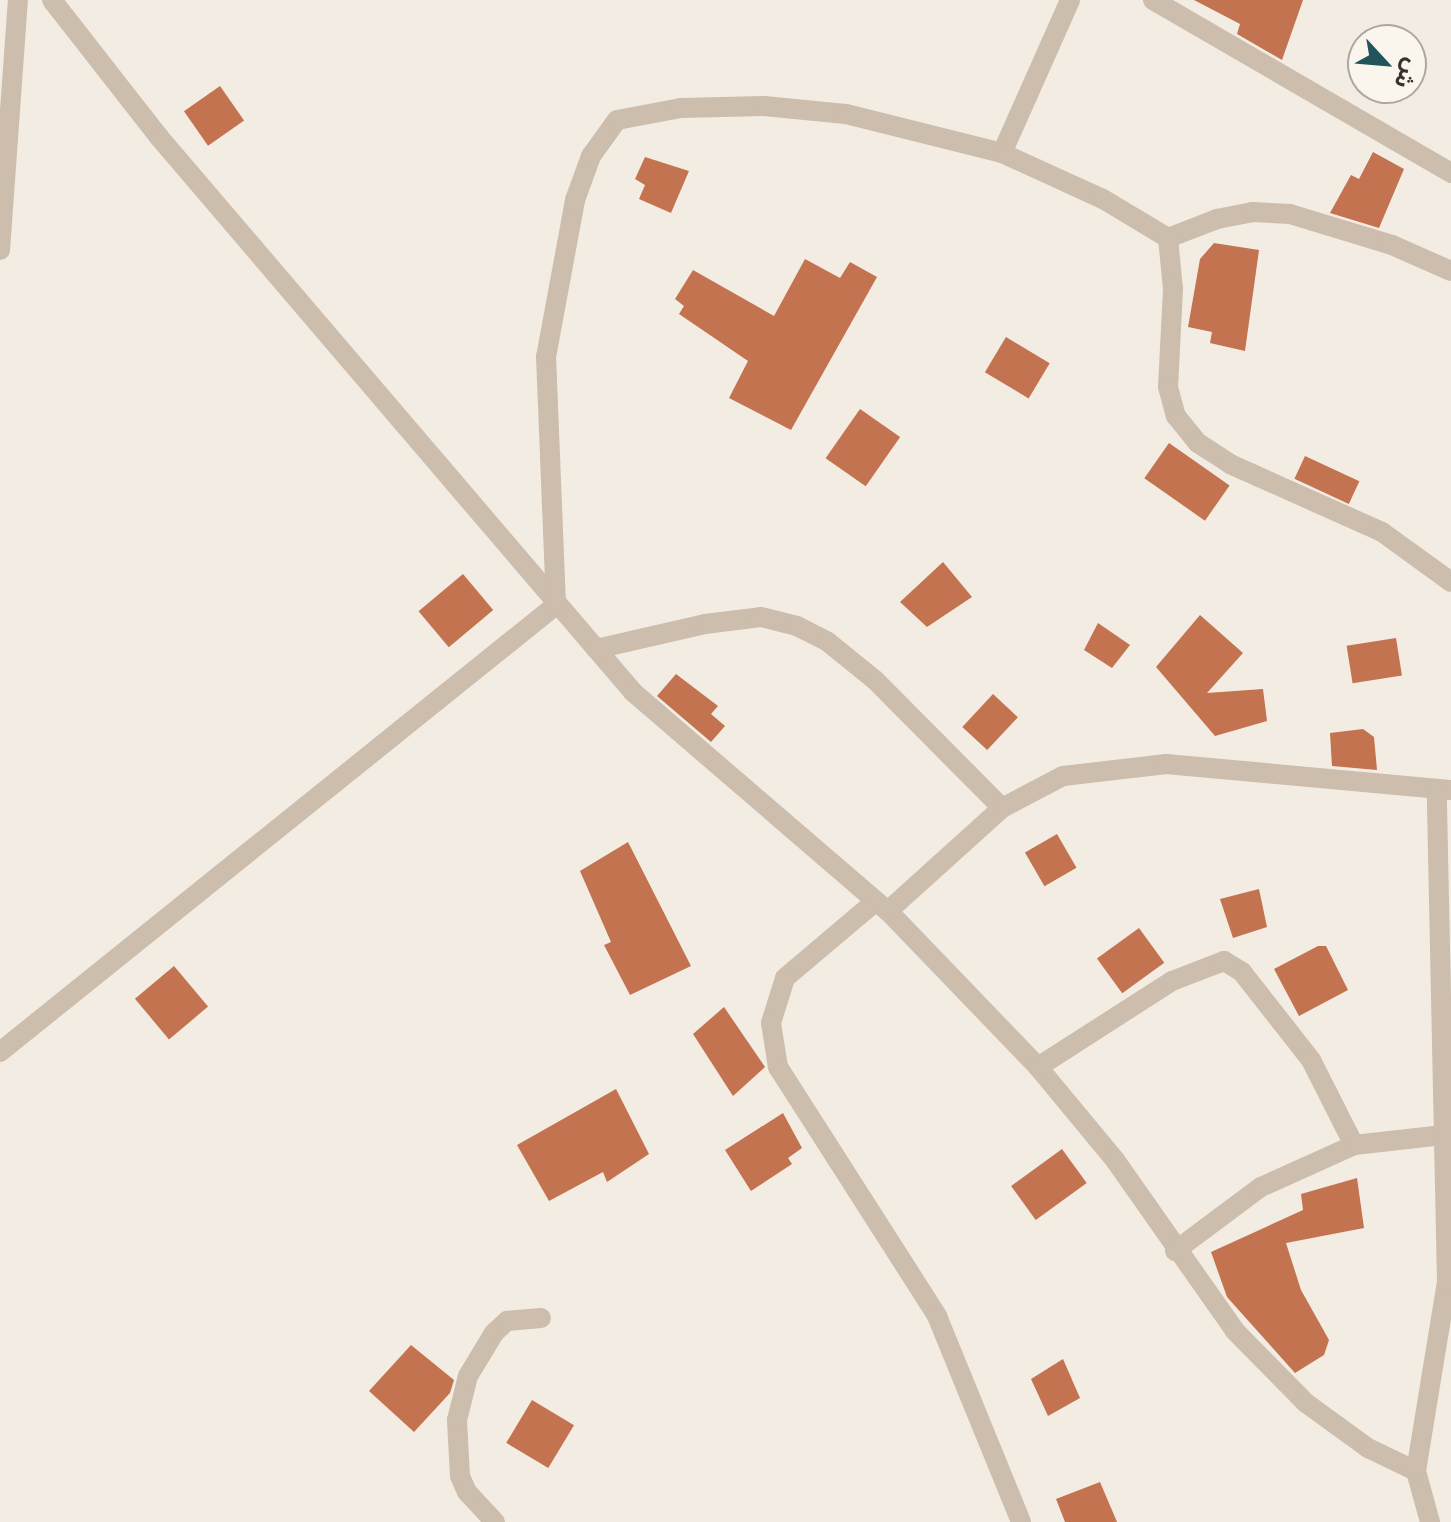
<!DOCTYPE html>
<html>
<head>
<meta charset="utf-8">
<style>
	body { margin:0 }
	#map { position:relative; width:1451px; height:1522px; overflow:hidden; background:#f3ece2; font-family:"Varela Round","Noto Sans Arabic",sans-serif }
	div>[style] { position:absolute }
	.building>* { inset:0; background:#c37350; transform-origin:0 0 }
	.minor>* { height:20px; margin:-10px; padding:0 10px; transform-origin:10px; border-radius:10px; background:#ccbdad }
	span { translate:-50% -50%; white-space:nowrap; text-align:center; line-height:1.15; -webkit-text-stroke:7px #faf6ee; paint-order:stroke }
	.north { position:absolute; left:1347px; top:24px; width:80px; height:80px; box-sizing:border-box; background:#faf6ee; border:2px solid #ada7a0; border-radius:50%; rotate:116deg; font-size:22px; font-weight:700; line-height:32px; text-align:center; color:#3a312c }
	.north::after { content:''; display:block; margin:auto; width:28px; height:36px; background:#21545b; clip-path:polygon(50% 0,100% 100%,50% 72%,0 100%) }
</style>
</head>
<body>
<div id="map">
	<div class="building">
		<div style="clip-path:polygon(1194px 0,1303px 0,1282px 60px,1237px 34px,1240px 24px)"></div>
		<div style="left:220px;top:86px;width:42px;height:44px;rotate:55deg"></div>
		<div style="clip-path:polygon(1373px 152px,1404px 169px,1379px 228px,1330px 213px,1351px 175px,1359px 179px)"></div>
		<div style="clip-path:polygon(645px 157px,689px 171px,671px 213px,639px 199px,645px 185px,635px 179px)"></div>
		<div style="clip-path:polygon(1214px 243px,1259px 250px,1245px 351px,1210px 343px,1212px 332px,1188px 327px,1200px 259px)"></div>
		<div style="clip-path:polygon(805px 259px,840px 278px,850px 262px,877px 277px,791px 430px,729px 398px,748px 361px,679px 314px,684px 306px,675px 299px,693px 270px,774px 316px)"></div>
		<div style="left:1006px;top:337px;width:51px;height:41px;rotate:31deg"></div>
		<div style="left:860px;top:409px;width:49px;height:60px;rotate:35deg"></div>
		<div style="left:1169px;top:443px;width:74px;height:43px;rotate:35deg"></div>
		<div style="left:1305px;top:456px;width:60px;height:25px;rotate:25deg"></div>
		<div style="clip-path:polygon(943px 562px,972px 597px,927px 627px,900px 602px)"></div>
		<div style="left:463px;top:574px;width:47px;height:58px;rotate:50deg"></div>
		<div style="clip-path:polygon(1200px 615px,1243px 653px,1207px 693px,1263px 689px,1267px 721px,1215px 736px,1156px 667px)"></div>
		<div style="clip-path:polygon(1098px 623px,1130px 645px,1112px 668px,1084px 650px)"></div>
		<div style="left:1396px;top:638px;width:38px;height:50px;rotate:81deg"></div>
		<div style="clip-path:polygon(676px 674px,718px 706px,711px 714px,725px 726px,711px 742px,657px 696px)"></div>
		<div style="left:993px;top:694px;width:34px;height:45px;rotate:43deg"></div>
		<div style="clip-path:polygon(1363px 729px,1374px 737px,1377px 770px,1332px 766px,1330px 733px)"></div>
		<div style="left:1057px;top:834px;width:39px;height:37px;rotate:60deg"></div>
		<div style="clip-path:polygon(628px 842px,691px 966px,630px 995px,604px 945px,611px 942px,580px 871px)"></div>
		<div style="clip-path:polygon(1259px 889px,1267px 927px,1233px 938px,1220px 899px)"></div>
		<div style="left:1139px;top:928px;width:43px;height:52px;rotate:54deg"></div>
		<div style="clip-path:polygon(1318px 946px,1326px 946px,1348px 990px,1299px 1016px,1274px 969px)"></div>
		<div style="left:174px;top:966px;width:53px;height:51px;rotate:50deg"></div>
		<div style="clip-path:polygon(724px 1007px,765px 1067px,733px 1096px,693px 1034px)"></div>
		<div style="clip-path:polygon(616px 1089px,649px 1154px,607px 1182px,603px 1172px,549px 1201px,517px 1145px)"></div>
		<div style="clip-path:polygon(783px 1113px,802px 1148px,788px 1158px,792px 1164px,751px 1191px,725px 1150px)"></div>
		<div style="left:1062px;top:1149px;width:42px;height:63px;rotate:54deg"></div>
		<div style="clip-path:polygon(1357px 1178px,1364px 1228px,1286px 1243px,1301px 1290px,1329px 1340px,1324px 1355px,1295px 1373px,1227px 1297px,1211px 1252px,1303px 1210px,1301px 1194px)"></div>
		<div style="clip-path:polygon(411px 1345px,454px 1380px,450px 1393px,414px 1432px,369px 1391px)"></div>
		<div style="clip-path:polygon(1063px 1359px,1080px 1398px,1048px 1416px,1031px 1379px)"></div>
		<div style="left:532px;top:1400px;width:49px;height:50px;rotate:31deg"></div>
		<div style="clip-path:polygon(1100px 1482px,1117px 1522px,1065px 1522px,1056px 1499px)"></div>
	</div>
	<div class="minor">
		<div style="left:52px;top:0;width:174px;rotate:52deg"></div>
		<div style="left:159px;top:137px;width:730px;rotate:49.5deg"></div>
		<div style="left:633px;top:692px;width:336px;rotate:40.7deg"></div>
		<div style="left:888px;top:911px;width:216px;rotate:46.1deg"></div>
		<div style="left:1038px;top:1067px;width:121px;rotate:50.4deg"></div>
		<div style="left:1115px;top:1160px;width:209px;rotate:54.9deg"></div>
		<div style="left:1235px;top:1331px;width:101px;rotate:45.4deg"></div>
		<div style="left:1306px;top:1403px;width:77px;rotate:36deg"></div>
		<div style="left:1368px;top:1448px;width:53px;rotate:25.6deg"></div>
		<div style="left:1153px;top:0;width:345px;rotate:30.1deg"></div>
		<div style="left:1002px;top:153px;width:167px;rotate:-66deg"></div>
		<div style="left:1168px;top:238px;width:53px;rotate:-21.2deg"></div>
		<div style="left:1217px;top:219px;width:36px;rotate:-11deg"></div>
		<div style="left:1252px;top:212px;width:38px;rotate:3deg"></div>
		<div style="left:1290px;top:214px;width:107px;rotate:16.9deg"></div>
		<div style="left:1392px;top:245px;width:64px;rotate:23.8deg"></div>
		<div style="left:0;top:250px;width:251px;rotate:-85.9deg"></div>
		<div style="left:596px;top:649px;width:112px;rotate:-12.9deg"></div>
		<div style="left:705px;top:624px;width:56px;rotate:-7.1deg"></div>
		<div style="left:761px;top:617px;width:37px;rotate:14deg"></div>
		<div style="left:797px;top:626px;width:35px;rotate:27deg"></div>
		<div style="left:828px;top:642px;width:60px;rotate:39deg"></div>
		<div style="left:875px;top:680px;width:180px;rotate:45.2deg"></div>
		<div style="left:876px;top:901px;width:119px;rotate:139.8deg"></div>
		<div style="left:785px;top:978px;width:47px;rotate:107.3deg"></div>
		<div style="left:771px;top:1023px;width:45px;rotate:81deg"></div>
		<div style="left:778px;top:1067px;width:295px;rotate:57.4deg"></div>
		<div style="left:937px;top:1316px;width:222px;rotate:67.8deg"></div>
		<div style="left:888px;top:911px;width:154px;rotate:-42.1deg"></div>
		<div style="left:1002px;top:808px;width:69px;rotate:-27.7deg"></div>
		<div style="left:1063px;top:776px;width:104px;rotate:-6.6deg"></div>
		<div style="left:1166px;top:764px;width:286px;rotate:5.2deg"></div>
		<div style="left:0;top:1052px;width:713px;rotate:-38.8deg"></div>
		<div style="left:556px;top:605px;width:248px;rotate:-92.3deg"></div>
		<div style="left:546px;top:357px;width:160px;rotate:-79.5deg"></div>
		<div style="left:575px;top:200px;width:47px;rotate:-70deg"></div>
		<div style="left:591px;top:156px;width:44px;rotate:-54.2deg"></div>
		<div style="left:617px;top:120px;width:65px;rotate:-10.6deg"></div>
		<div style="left:681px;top:108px;width:83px;rotate:-1.4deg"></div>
		<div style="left:764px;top:106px;width:82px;rotate:5.6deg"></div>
		<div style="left:846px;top:114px;width:161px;rotate:14deg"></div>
		<div style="left:1002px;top:153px;width:111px;rotate:24.5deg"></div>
		<div style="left:1103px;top:199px;width:76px;rotate:31deg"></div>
		<div style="left:1168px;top:238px;width:51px;rotate:84.4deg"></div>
		<div style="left:1173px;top:289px;width:98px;rotate:92.9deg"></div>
		<div style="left:1168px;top:387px;width:30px;rotate:75deg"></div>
		<div style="left:1176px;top:416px;width:35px;rotate:51deg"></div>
		<div style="left:1198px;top:443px;width:38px;rotate:33deg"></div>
		<div style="left:1230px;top:464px;width:167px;rotate:24.1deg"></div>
		<div style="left:1382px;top:532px;width:85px;rotate:35.9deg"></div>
		<div style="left:1038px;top:1067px;width:159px;rotate:-32.7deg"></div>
		<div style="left:1172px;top:981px;width:56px;rotate:-21deg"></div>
		<div style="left:1224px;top:961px;width:21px;rotate:31deg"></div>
		<div style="left:1242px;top:972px;width:112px;rotate:51.9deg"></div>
		<div style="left:1311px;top:1060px;width:95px;rotate:63.2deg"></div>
		<div style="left:1175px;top:1251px;width:107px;rotate:-36.7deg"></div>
		<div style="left:1261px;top:1187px;width:102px;rotate:-24.3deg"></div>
		<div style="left:1354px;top:1145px;width:90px;rotate:-6.4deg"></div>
		<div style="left:495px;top:1522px;width:41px;rotate:-133deg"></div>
		<div style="left:467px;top:1492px;width:17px;rotate:-114deg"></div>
		<div style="left:460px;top:1476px;width:56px;rotate:-93.1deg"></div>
		<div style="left:457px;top:1420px;width:45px;rotate:-76deg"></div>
		<div style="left:468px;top:1376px;width:50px;rotate:-58.8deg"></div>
		<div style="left:494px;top:1333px;width:18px;rotate:-43deg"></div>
		<div style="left:507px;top:1321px;width:34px;rotate:-5deg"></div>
		<div style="left:1430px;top:1522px;width:53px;rotate:-105.4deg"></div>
		<div style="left:1416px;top:1471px;width:192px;rotate:-80.7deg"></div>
		<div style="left:1447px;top:1282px;width:493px;rotate:-91.2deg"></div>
	</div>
	<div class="north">ش</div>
</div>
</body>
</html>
